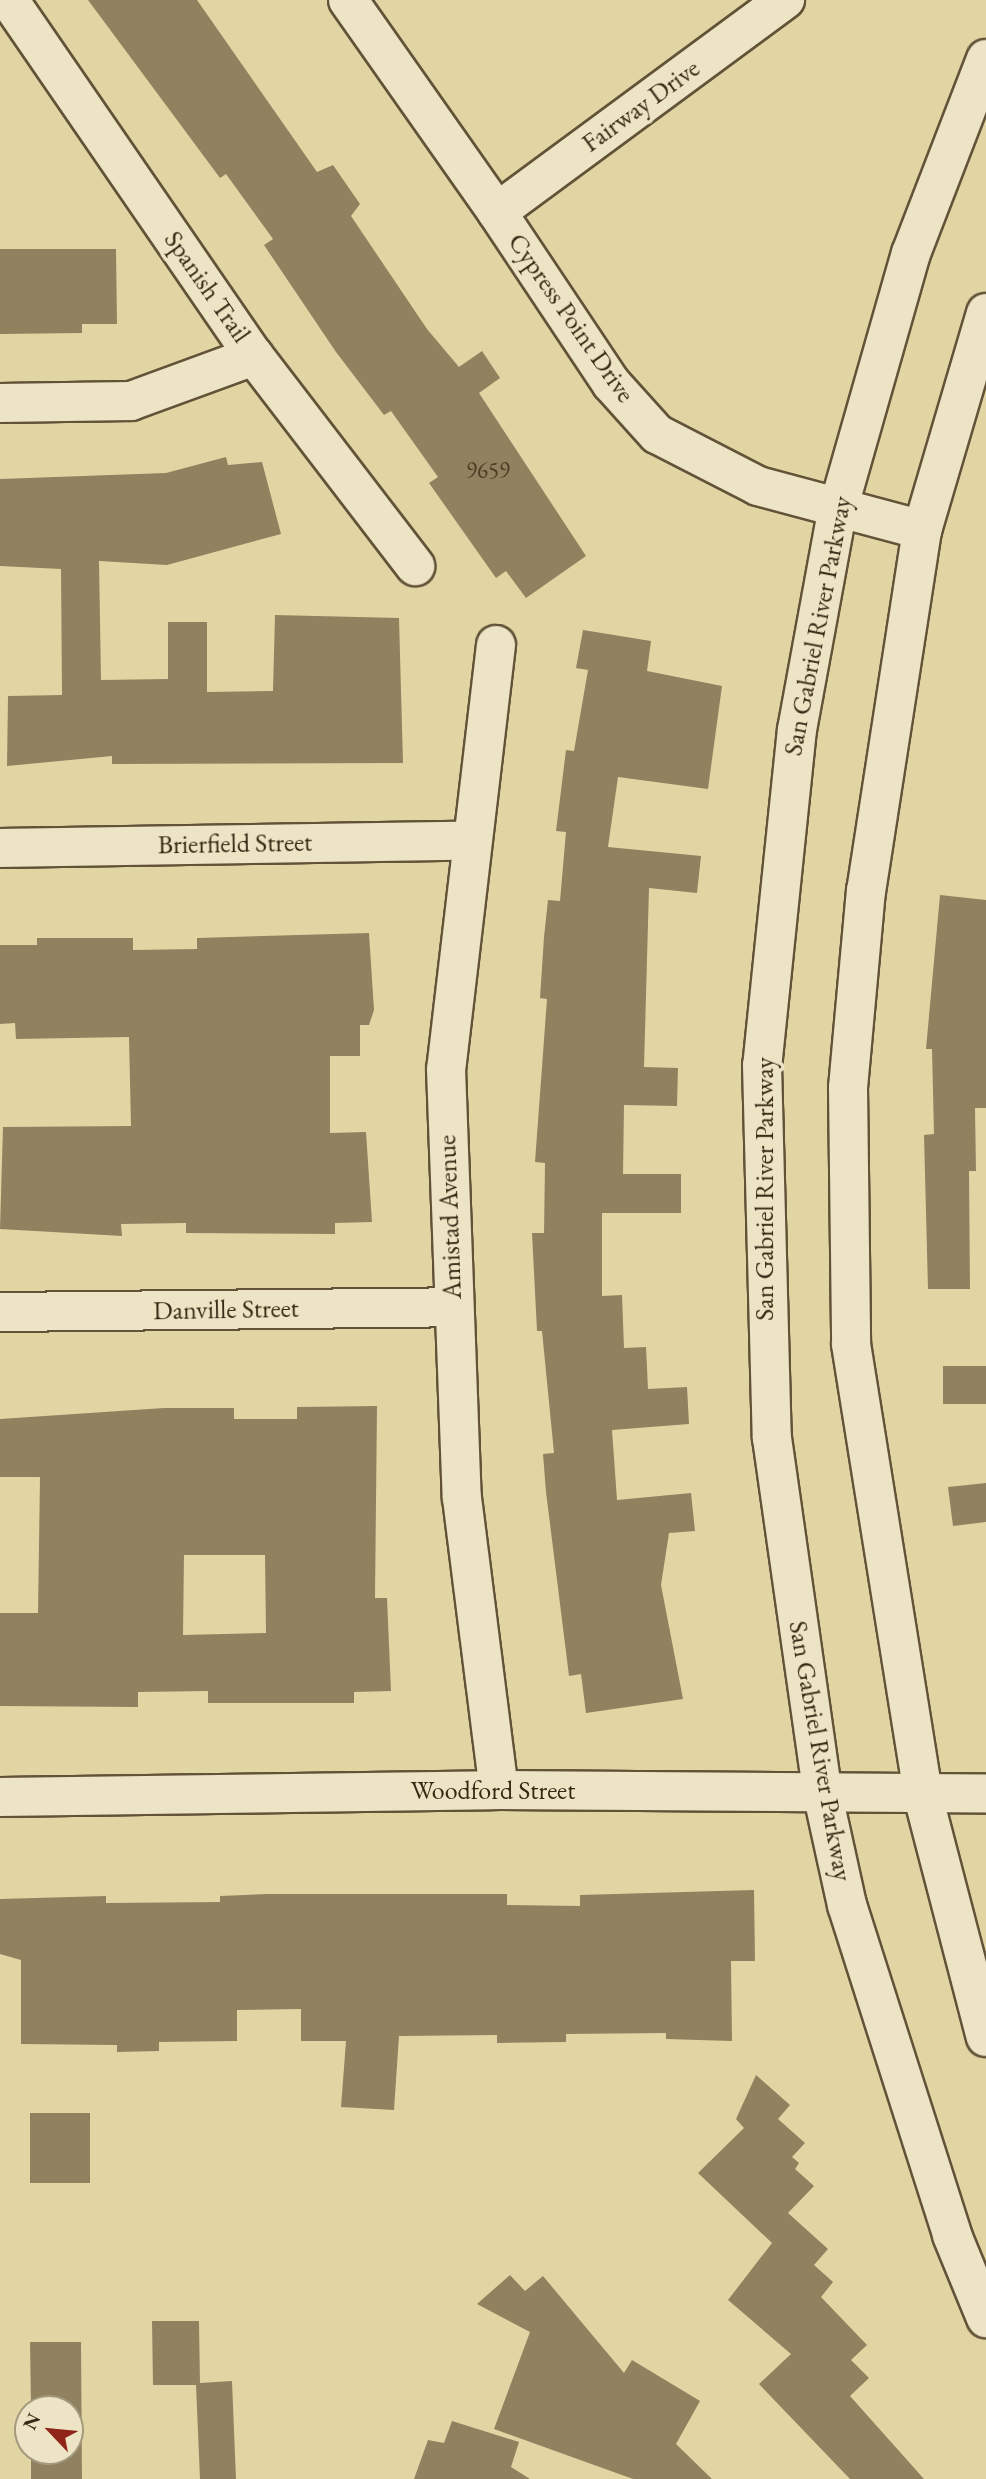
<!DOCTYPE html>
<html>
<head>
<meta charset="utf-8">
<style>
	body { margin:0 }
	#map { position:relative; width:986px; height:2479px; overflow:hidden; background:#e2d5a4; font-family:"EB Garamond",serif }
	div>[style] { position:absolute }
	.building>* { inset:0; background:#90825f; transform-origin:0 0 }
	.roads { filter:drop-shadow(2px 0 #625338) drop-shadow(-2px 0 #625338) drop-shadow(0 2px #625338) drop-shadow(0 -2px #625338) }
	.street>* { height:38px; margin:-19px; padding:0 19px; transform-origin:19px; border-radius:19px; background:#ece4c4 }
	.secondary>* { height:38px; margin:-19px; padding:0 19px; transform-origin:19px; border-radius:19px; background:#ece4c4 }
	span { translate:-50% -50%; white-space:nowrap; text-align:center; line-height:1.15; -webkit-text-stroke:7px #ece4c4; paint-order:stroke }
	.number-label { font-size:23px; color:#4d3e27 }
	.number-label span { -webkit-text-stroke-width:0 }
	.street-label { font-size:26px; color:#372814 }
	.north { position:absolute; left:14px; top:2395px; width:70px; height:70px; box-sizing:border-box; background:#ece4c4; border:2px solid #a4997e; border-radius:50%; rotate:296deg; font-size:19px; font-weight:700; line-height:28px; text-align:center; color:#372814 }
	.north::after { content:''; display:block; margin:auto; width:24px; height:32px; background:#8f2418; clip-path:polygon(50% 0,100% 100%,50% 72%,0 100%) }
</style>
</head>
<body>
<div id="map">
	<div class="building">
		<div style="clip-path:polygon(88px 0,197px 0,317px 172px,333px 165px,360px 204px,351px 216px,427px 329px,459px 367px,482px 351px,500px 378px,479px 393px,586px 556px,526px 598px,506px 571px,496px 578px,429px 483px,438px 477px,391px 411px,384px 415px,336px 352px,264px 245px,273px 239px,226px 174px,220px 178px)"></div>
		<div style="clip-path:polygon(0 249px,116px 249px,117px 324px,82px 324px,82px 333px,0 334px)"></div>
		<div style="clip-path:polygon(226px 457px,228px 465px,262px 462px,281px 534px,167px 565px,99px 561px,101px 680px,168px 679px,168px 622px,207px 622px,207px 692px,273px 691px,275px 615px,399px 618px,403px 763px,112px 764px,112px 756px,7px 766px,8px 696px,62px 695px,61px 569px,0 566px,0 479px,166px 473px)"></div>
		<div style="clip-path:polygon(583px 630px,651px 641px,647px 671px,722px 686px,708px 789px,618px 777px,608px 847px,701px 856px,697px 893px,649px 888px,644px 1067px,678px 1068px,677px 1106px,624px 1105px,623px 1174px,681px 1174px,681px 1213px,602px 1213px,602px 1296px,622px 1295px,624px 1348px,646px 1347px,648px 1389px,687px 1387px,689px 1424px,612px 1430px,617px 1500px,691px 1493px,695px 1531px,669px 1533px,661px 1585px,683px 1699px,586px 1713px,581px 1674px,569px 1676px,546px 1492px,543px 1454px,554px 1453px,542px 1331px,537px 1331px,532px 1233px,544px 1233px,545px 1163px,535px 1162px,547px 999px,540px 998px,544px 937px,548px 900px,560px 901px,566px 832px,556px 831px,566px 750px,574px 751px,588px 670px,576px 668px)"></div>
		<div style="clip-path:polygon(940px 895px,986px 900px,986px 1108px,975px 1108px,976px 1171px,969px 1171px,970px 1289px,928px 1289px,924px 1135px,934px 1134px,932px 1049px,926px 1049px)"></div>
		<div style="clip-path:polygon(369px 933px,374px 1010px,369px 1025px,360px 1025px,360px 1056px,330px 1056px,330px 1133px,366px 1132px,372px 1222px,335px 1223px,335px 1234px,186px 1233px,186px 1223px,121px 1224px,122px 1236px,0 1229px,3px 1127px,131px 1126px,129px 1037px,16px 1039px,15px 1023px,0 1024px,0 945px,37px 945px,37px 938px,133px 938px,133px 950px,197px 949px,197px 938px)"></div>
		<div style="left:986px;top:1366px;width:38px;height:43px;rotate:90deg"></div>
		<div style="clip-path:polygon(evenodd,377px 1406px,375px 1598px,387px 1598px,391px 1691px,354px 1692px,354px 1703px,208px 1703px,208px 1691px,138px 1692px,138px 1707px,0 1706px,0 1613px,38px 1613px,40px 1477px,0 1477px,0 1419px,164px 1408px,234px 1408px,234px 1419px,297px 1419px,297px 1407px,377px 1406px,184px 1555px,265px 1555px,266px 1633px,183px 1635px,184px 1555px)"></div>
		<div style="clip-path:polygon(986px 1483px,986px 1522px,953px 1526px,948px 1487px)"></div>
		<div style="clip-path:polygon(754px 1890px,755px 1961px,731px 1961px,732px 2041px,666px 2039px,666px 2033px,566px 2034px,566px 2042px,497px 2043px,497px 2035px,399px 2036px,394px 2110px,341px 2107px,346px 2041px,301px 2041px,301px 2009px,237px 2010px,237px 2041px,159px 2042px,159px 2051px,117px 2052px,117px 2045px,21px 2044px,21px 1960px,0 1954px,0 1899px,106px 1896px,106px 1903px,220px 1902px,220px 1896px,268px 1894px,507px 1894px,507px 1905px,580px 1906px,580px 1895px)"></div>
		<div style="clip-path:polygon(756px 2075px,790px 2105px,778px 2119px,805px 2143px,792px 2157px,799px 2163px,795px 2169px,814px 2186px,788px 2213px,828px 2249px,814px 2265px,833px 2282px,821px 2297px,867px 2345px,851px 2360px,869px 2378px,850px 2396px,924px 2479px,850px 2479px,759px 2384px,791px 2354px,728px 2300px,772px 2243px,698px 2173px,744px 2128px,736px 2119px)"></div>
		<div style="left:30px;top:2113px;width:60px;height:70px"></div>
		<div style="clip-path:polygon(510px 2275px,525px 2291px,543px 2276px,624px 2373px,632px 2360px,700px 2401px,676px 2444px,712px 2479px,633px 2479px,494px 2429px,530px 2332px,477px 2304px)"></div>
		<div style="clip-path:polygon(152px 2321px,199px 2321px,200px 2383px,232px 2381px,236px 2479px,200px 2479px,196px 2385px,153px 2385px)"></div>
		<div style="clip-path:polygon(30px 2342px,81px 2342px,82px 2479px,31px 2479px,31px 2451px,70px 2451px,70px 2409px,31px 2409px)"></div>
		<div style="clip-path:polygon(452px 2421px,519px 2442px,511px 2467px,530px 2479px,414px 2479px,428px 2440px,444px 2443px)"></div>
	</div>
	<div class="roads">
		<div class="street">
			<div style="left:9px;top:0;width:432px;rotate:55.5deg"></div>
			<div style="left:254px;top:356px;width:265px;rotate:52.5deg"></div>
			<div style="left:348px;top:0;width:259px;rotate:54.9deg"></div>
			<div style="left:497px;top:212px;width:358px;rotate:-36.4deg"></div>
			<div style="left:0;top:403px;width:131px;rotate:-0.9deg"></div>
			<div style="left:131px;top:401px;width:131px;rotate:-20.1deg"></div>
			<div style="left:496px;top:645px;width:427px;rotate:96.7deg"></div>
			<div style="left:446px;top:1069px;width:429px;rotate:87.9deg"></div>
			<div style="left:462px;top:1498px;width:294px;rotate:82.8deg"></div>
			<div style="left:0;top:848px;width:471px;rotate:-0.9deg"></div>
			<div style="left:0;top:1312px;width:453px;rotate:-0.6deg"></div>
			<div style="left:0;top:1797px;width:499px;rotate:-0.8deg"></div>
			<div style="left:499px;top:1790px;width:487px;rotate:0.4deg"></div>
		</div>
		<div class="secondary">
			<div style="left:986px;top:59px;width:208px;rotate:111.1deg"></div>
			<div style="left:911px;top:253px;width:269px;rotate:105.9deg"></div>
			<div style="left:837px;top:512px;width:221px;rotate:100.4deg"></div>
			<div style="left:797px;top:729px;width:338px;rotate:95.9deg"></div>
			<div style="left:762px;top:1065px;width:373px;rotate:88.5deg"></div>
			<div style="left:772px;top:1438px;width:362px;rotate:81.9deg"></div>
			<div style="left:823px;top:1796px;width:112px;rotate:77.6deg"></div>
			<div style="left:847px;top:1905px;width:346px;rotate:72.3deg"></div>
			<div style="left:952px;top:2235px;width:90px;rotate:67.7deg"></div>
			<div style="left:497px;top:212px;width:206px;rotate:56.3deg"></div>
			<div style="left:611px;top:383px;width:69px;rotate:48deg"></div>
			<div style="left:657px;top:434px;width:114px;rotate:27.2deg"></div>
			<div style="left:758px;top:486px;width:170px;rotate:15deg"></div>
			<div style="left:986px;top:313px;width:226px;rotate:106.4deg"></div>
			<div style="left:922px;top:530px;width:364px;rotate:98.8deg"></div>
			<div style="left:866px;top:890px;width:198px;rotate:95.2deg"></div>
			<div style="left:848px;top:1087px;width:257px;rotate:89.3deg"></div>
			<div style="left:851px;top:1344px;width:458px;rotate:80.9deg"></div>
			<div style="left:923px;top:1796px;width:249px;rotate:75.4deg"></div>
		</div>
	</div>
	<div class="number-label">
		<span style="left:488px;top:470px">9659</span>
	</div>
	<div class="street-label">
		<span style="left:641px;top:106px;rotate:-36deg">Fairway Drive</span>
		<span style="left:207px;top:287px;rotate:55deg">Spanish Trail</span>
		<span style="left:571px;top:318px;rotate:55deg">Cypress Point Drive</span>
		<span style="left:818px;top:626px;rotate:-79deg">San Gabriel River Parkway</span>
		<span style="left:235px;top:844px;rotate:-1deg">Brierfield Street</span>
		<span style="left:765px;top:1189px;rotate:-90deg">San Gabriel River Parkway</span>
		<span style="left:450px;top:1217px;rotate:-92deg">Amistad Avenue</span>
		<span style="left:226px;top:1310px;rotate:-1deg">Danville Street</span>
		<span style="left:820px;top:1751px;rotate:80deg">San Gabriel River Parkway</span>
		<span style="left:493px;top:1791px">Woodford Street</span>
	</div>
	<div class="north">N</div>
</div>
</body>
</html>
